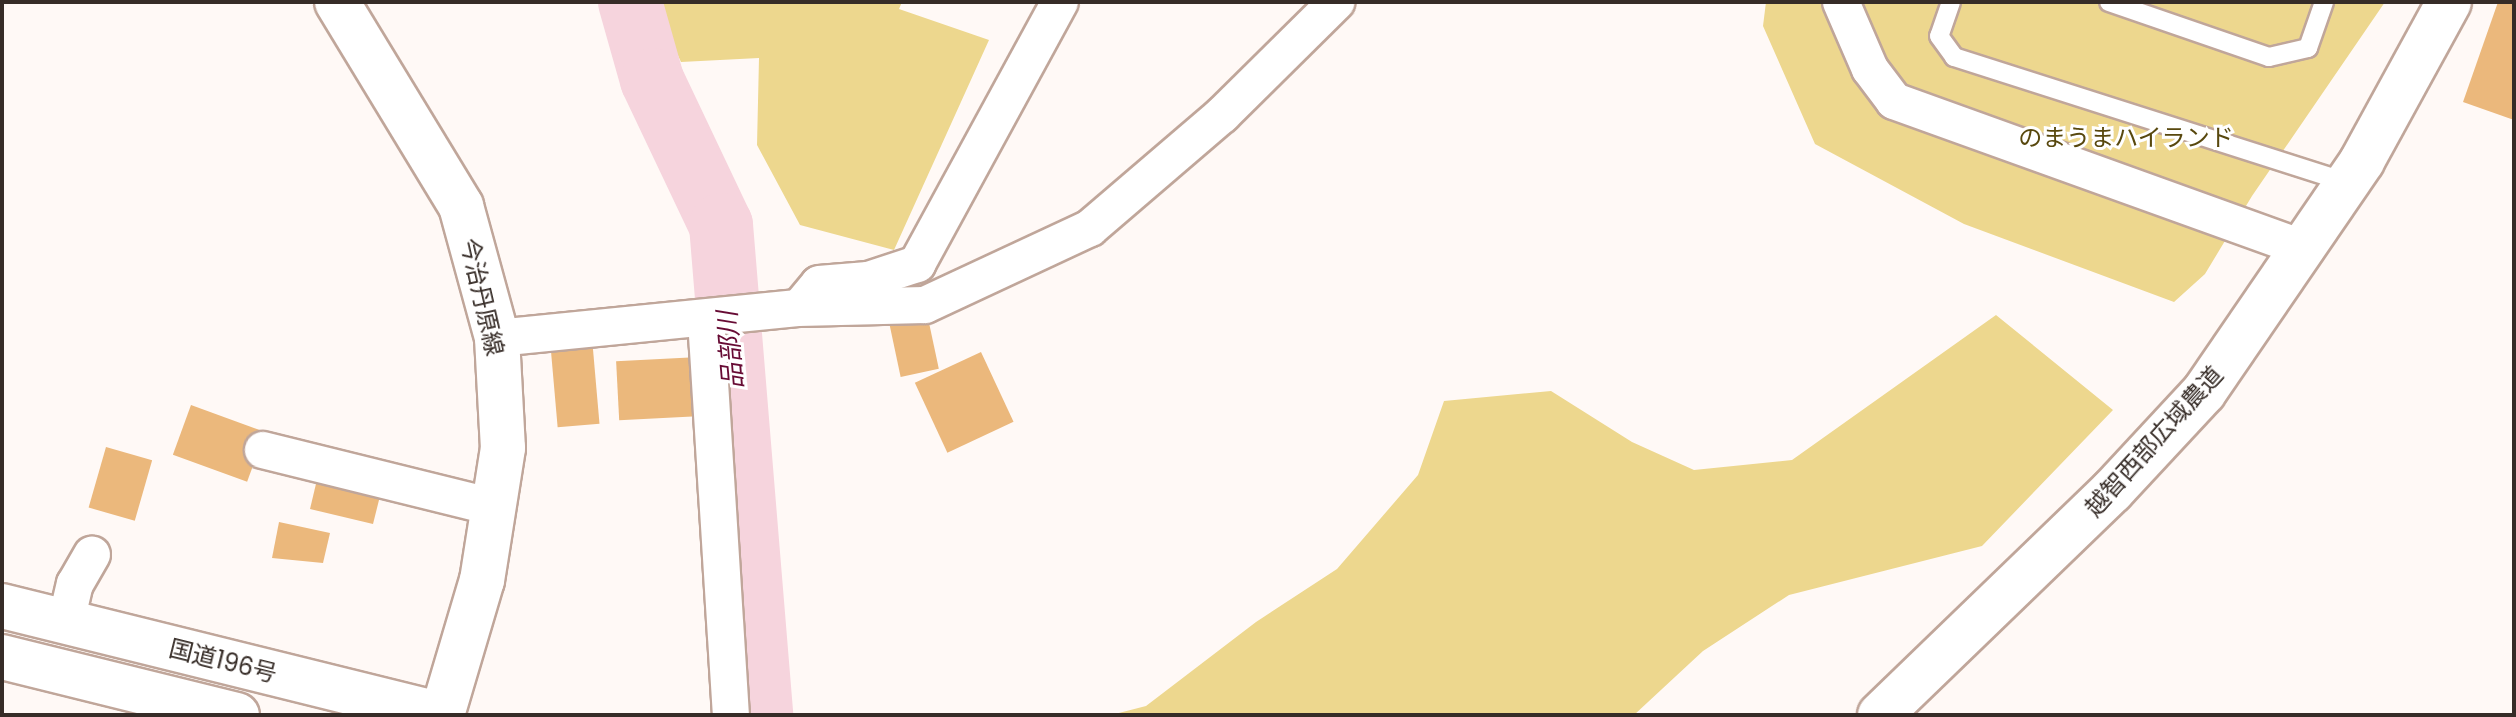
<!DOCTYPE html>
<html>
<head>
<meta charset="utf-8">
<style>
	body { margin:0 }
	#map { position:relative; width:2516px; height:717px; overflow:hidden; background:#fff9f6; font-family:Poppins,"Noto Sans JP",sans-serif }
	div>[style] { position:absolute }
	.green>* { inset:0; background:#edd78e }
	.river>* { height:64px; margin:-32px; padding:0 32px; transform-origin:32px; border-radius:32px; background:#f6d4dd }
	.building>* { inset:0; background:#ebb87c; transform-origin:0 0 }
	.roads { filter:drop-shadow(2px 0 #c0a69a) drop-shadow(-2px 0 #c0a69a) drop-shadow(0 2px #c0a69a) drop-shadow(0 -2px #c0a69a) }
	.lane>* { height:18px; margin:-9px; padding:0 9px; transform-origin:9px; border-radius:9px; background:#fff }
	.street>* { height:36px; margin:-18px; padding:0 18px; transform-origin:18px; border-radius:18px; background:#fff }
	.secondary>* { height:44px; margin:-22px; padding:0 22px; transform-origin:22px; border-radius:22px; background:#fff }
	.highway>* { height:44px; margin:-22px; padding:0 22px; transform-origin:22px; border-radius:22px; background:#fff }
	span { translate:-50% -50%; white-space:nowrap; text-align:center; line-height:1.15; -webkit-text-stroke:6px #fff; paint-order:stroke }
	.park-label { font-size:24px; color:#58480e }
	.street-label { font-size:24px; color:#362c27 }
	.water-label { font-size:26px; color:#670b34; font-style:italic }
	.frame { position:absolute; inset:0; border:4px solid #362c27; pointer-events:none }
</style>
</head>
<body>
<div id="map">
	<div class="green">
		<div style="clip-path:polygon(653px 2px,902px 2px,899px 9px,989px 40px,894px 250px,800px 225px,757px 145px,759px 58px,681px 62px)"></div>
		<div style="clip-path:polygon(1766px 2px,2385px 2px,2252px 196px,2205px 274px,2174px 302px,1964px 224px,1815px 144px,1763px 26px)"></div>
		<div style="clip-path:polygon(1996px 315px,2113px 410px,1982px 546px,1789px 595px,1703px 651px,1634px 715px,1111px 715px,1146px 706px,1256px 622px,1337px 569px,1418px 475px,1444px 401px,1551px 391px,1632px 442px,1694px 470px,1792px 460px)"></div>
	</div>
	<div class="river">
		<div style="left:630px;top:2px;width:81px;rotate:74.2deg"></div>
		<div style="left:652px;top:80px;width:161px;rotate:64.6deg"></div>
		<div style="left:721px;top:225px;width:492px;rotate:85.3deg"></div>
	</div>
	<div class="building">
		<div style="clip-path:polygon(2498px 2px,2514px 2px,2514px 120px,2463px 102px)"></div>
		<div style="left:928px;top:318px;width:52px;height:39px;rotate:78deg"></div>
		<div style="left:592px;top:338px;width:86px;height:42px;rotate:85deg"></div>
		<div style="left:981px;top:352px;width:77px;height:73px;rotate:65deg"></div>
		<div style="left:699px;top:357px;width:59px;height:83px;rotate:87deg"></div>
		<div style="left:191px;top:405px;width:79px;height:53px;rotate:20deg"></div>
		<div style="left:106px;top:447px;width:48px;height:63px;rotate:16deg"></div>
		<div style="clip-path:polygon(320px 467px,380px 496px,373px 524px,310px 509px)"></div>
		<div style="clip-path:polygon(279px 522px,330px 533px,323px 563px,272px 558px)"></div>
	</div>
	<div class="roads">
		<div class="lane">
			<div style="left:1951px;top:2px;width:36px;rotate:109deg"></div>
			<div style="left:1939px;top:36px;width:26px;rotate:54deg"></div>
			<div style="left:1954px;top:57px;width:414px;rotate:17.7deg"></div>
			<div style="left:2109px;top:2px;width:169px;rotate:19deg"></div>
			<div style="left:2269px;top:57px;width:40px;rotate:-13deg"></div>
			<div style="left:2308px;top:48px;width:49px;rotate:-70.8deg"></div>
		</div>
		<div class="street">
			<div style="left:1841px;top:2px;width:73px;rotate:66.6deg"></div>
			<div style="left:1870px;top:69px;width:40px;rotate:53deg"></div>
			<div style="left:1894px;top:101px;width:438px;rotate:19.8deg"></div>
			<div style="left:804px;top:302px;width:23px;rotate:-50deg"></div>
			<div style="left:819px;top:284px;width:49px;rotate:-4.7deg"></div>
			<div style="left:868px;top:280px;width:52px;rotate:-18.1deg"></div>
			<div style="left:917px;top:264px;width:298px;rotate:-61.4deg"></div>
			<div style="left:706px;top:319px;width:397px;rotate:86.4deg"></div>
			<div style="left:497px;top:338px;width:302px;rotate:-5.7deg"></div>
			<div style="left:798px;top:308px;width:127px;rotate:-1.4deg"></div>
			<div style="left:925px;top:305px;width:182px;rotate:-25deg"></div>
			<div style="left:1090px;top:228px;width:174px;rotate:-40.6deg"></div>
			<div style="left:1222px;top:115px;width:161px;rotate:-44.7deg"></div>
			<div style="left:263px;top:450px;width:238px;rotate:13.9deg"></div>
			<div style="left:66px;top:622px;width:39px;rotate:-77deg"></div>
			<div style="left:75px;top:584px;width:34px;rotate:-60deg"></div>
		</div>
		<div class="secondary">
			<div style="left:337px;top:2px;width:239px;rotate:58.7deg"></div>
			<div style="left:461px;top:206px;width:137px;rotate:74.7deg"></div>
			<div style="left:497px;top:338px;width:110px;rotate:86.9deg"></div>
			<div style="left:503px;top:448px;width:134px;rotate:99deg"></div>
			<div style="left:482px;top:580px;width:141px;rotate:106.5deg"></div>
			<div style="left:1880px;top:715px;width:322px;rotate:-44deg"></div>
			<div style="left:2112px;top:491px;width:135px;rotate:-47.1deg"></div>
			<div style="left:2204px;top:392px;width:280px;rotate:-55.6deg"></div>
			<div style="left:2362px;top:161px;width:181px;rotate:-61.3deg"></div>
		</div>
		<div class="highway">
			<div style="left:2px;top:606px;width:454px;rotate:13.9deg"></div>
			<div style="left:2px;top:657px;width:242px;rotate:13.9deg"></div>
		</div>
	</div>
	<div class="park-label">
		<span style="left:2126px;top:138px">のまうまハイランド</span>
	</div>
	<div class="street-label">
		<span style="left:482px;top:297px;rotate:77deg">今治丹原線</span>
		<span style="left:2154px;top:441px;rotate:-48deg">越智西部広域農道</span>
		<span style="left:223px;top:661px;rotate:14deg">国道196号</span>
	</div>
	<div class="water-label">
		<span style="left:731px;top:350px;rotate:-95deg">品部川</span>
	</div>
	<div class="frame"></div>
</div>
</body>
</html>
